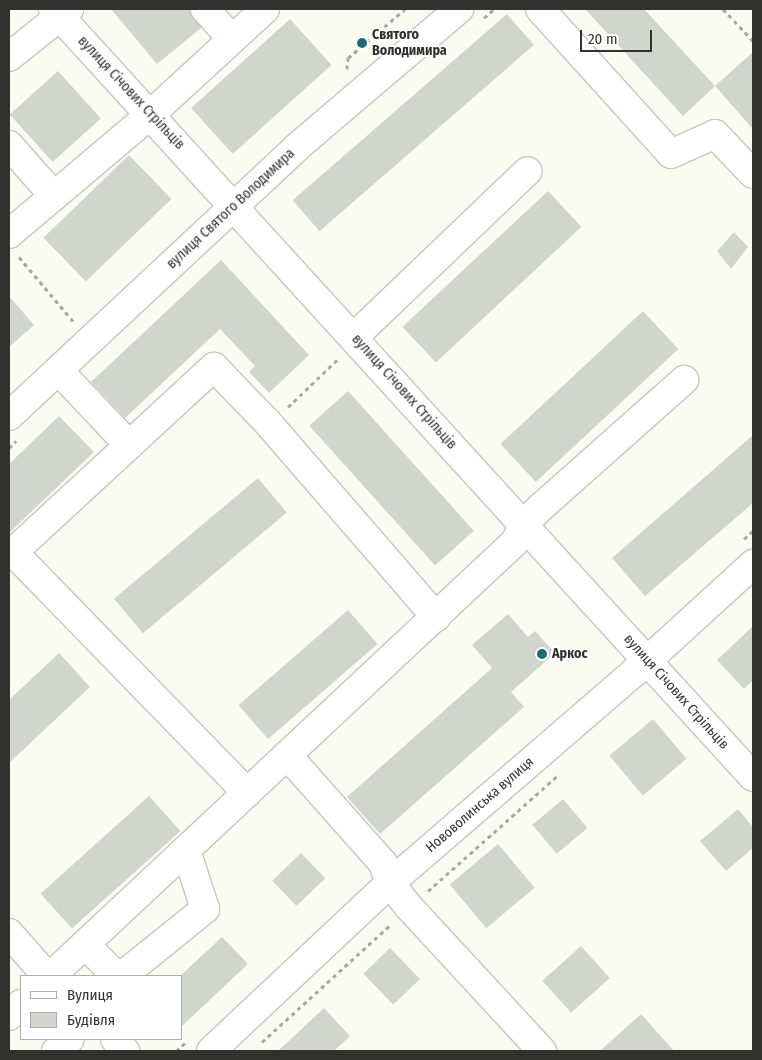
<!DOCTYPE html>
<html>
<head>
<meta charset="utf-8">
<style>
	body { margin:0 }
	#map { position:relative; width:762px; height:1060px; overflow:hidden; background:#fafcf2; font-family:"Fira Sans Condensed",sans-serif }
	div>[style] { position:absolute }
	.building>* { inset:0; background:#d0d6cd; transform-origin:0 0 }
	.path>* { height:3px; margin-top:-1.5px; transform-origin:0; background:repeating-linear-gradient(90deg,#a7a8a1 0 4px,transparent 0 8px) }
	.roads { filter:drop-shadow(1px 0 #c6c8be) drop-shadow(-1px 0 #c6c8be) drop-shadow(0 1px #c6c8be) drop-shadow(0 -1px #c6c8be) }
	.minor>* { height:28px; margin:-14px; padding:0 14px; transform-origin:14px; border-radius:14px; background:#fff }
	.tertiary>* { height:28px; margin:-14px; padding:0 14px; transform-origin:14px; border-radius:14px; background:#fff }
	.dots>* { width:14px; height:14px; translate:-50% -50%; box-sizing:border-box; border:2px solid #fff; border-radius:50% }
	span { translate:-50% -50%; white-space:nowrap; text-align:center; line-height:1.15; -webkit-text-stroke:4px #fff; paint-order:stroke }
	.poi-label { font-size:14px; color:#31322e; font-weight:700 }
	.left { translate:0 -50%; text-align:left }
	.street-label { font-size:14px; color:#31322e }
	.frame { position:absolute; inset:0; border:10px solid #31322e; pointer-events:none }
	.legend { position:absolute; left:20px; top:975px; width:162px; height:65px; box-sizing:border-box; background:#fff; border:1px solid #adadab; margin:0; padding:6px 9px; list-style:none; font-size:15px; color:#31322e }
	.legend li { display:flex; align-items:center; gap:10px; height:25px }
	.legend b { width:25px; border:1px solid #adadab }
	.scale { position:absolute; left:580px; top:30px; width:72px; height:22px; box-sizing:border-box; border:2px solid #31322e; border-top:0; padding-left:6px; font-size:15px; line-height:18px; white-space:nowrap; color:#31322e; -webkit-text-stroke:4px #fff; paint-order:stroke }
</style>
</head>
<body>
<div id="map">
	<div class="building">
		<div style="clip-path:polygon(111px 9px,190px 9px,201px 28px,157px 64px)"></div>
		<div style="clip-path:polygon(585px 9px,644px 9px,715px 86px,683px 116px)"></div>
		<div style="left:507px;top:14px;width:41px;height:284px;rotate:49deg"></div>
		<div style="left:290px;top:19px;width:62px;height:133px;rotate:48deg"></div>
		<div style="clip-path:polygon(753px 52px,753px 129px,715px 86px)"></div>
		<div style="left:58px;top:71px;width:64px;height:65px;rotate:48deg"></div>
		<div style="left:129px;top:155px;width:61px;height:119px;rotate:46deg"></div>
		<div style="left:548px;top:191px;width:49px;height:199px;rotate:47deg"></div>
		<div style="clip-path:polygon(734px 232px,748px 247px,731px 269px,717px 251px)"></div>
		<div style="clip-path:polygon(221px 260px,309px 355px,269px 393px,249px 372px,255px 366px,220px 329px,125px 418px,91px 382px)"></div>
		<div style="clip-path:polygon(9px 296px,34px 325px,9px 347px)"></div>
		<div style="left:643px;top:311px;width:52px;height:195px;rotate:47deg"></div>
		<div style="left:348px;top:391px;width:188px;height:52px;rotate:48deg"></div>
		<div style="clip-path:polygon(59px 416px,94px 452px,9px 533px,9px 464px)"></div>
		<div style="clip-path:polygon(753px 435px,753px 503px,645px 596px,612px 558px)"></div>
		<div style="left:258px;top:478px;width:45px;height:188px;rotate:50deg"></div>
		<div style="left:348px;top:610px;width:45px;height:145px;rotate:49deg"></div>
		<div style="clip-path:polygon(508px 614px,528px 637px,535px 631px,555px 653px,511px 692px,524px 707px,380px 834px,347px 797px,492px 668px,472px 645px)"></div>
		<div style="clip-path:polygon(753px 626px,753px 680px,744px 689px,717px 660px)"></div>
		<div style="clip-path:polygon(59px 653px,90px 687px,9px 763px,9px 700px)"></div>
		<div style="left:653px;top:719px;width:52px;height:57px;rotate:50deg"></div>
		<div style="left:149px;top:796px;width:47px;height:146px;rotate:48deg"></div>
		<div style="left:563px;top:799px;width:38px;height:40px;rotate:50deg"></div>
		<div style="clip-path:polygon(738px 809px,753px 827px,753px 848px,726px 871px,700px 841px)"></div>
		<div style="left:498px;top:844px;width:57px;height:63px;rotate:50deg"></div>
		<div style="left:301px;top:853px;width:35px;height:40px;rotate:46deg"></div>
		<div style="clip-path:polygon(222px 937px,248px 964px,181px 1027px,181px 975px)"></div>
		<div style="left:581px;top:946px;width:43px;height:52px;rotate:48deg"></div>
		<div style="left:390px;top:948px;width:43px;height:37px;rotate:46deg"></div>
		<div style="clip-path:polygon(324px 1008px,350px 1036px,334px 1051px,278px 1051px)"></div>
		<div style="clip-path:polygon(641px 1014px,674px 1051px,600px 1051px)"></div>
	</div>
	<div class="path">
		<div style="left:723px;top:9px;width:44px;rotate:46.8deg"></div>
		<div style="left:484px;top:18px;width:13px;rotate:-42deg"></div>
		<div style="left:347px;top:69px;width:11px;rotate:-85deg"></div>
		<div style="left:348px;top:58px;width:75px;rotate:-40.7deg"></div>
		<div style="left:19px;top:257px;width:84px;rotate:49.8deg"></div>
		<div style="left:288px;top:407px;width:69px;rotate:-43.8deg"></div>
		<div style="left:9px;top:448px;width:10px;rotate:-45deg"></div>
		<div style="left:744px;top:539px;width:12px;rotate:-42deg"></div>
		<div style="left:428px;top:891px;width:174px;rotate:-41.7deg"></div>
		<div style="left:262px;top:1042px;width:173px;rotate:-42.4deg"></div>
		<div style="left:176px;top:1051px;width:13px;rotate:-42deg"></div>
	</div>
	<div class="roads">
		<div class="minor">
			<div style="left:53px;top:9px;width:1039px;rotate:47.65deg"></div>
			<div style="left:205px;top:9px;width:40px;rotate:48deg"></div>
			<div style="left:540px;top:9px;width:195px;rotate:47.9deg"></div>
			<div style="left:671px;top:154px;width:48px;rotate:-24.4deg"></div>
			<div style="left:715px;top:134px;width:55px;rotate:46.5deg"></div>
			<div style="left:9px;top:57px;width:77px;rotate:-38.7deg"></div>
			<div style="left:9px;top:145px;width:68px;rotate:48.6deg"></div>
			<div style="left:9px;top:234px;width:186px;rotate:-40.2deg"></div>
			<div style="left:151px;top:114px;width:155px;rotate:-42.6deg"></div>
			<div style="left:354px;top:337px;width:240px;rotate:-43.7deg"></div>
			<div style="left:59px;top:371px;width:102px;rotate:46.6deg"></div>
			<div style="left:13px;top:552px;width:336px;rotate:45.8deg"></div>
			<div style="left:9px;top:556px;width:279px;rotate:-42.7deg"></div>
			<div style="left:214px;top:367px;width:78px;rotate:46deg"></div>
			<div style="left:268px;top:423px;width:257px;rotate:49.1deg"></div>
			<div style="left:287px;top:755px;width:144px;rotate:48.4deg"></div>
			<div style="left:383px;top:863px;width:21px;rotate:71deg"></div>
			<div style="left:390px;top:883px;width:31px;rotate:52deg"></div>
			<div style="left:409px;top:907px;width:196px;rotate:47.3deg"></div>
			<div style="left:9px;top:933px;width:57px;rotate:48.5deg"></div>
			<div style="left:85px;top:944px;width:45px;rotate:45.9deg"></div>
			<div style="left:51px;top:976px;width:635px;rotate:-43.09deg"></div>
			<div style="left:515px;top:542px;width:20px;rotate:-63deg"></div>
			<div style="left:524px;top:524px;width:23px;rotate:-45deg"></div>
			<div style="left:540px;top:508px;width:193px;rotate:-41.6deg"></div>
			<div style="left:122px;top:976px;width:107px;rotate:-38.9deg"></div>
			<div style="left:205px;top:909px;width:62px;rotate:-107.9deg"></div>
			<div style="left:9px;top:1016px;width:17px;rotate:-45deg"></div>
			<div style="left:115px;top:1039px;width:16px;rotate:50deg"></div>
			<div style="left:56px;top:1051px;width:18px;rotate:-41deg"></div>
		</div>
		<div class="tertiary">
			<div style="left:9px;top:416px;width:394px;rotate:-43deg"></div>
			<div style="left:297px;top:147px;width:213px;rotate:-40.4deg"></div>
			<div style="left:211px;top:1051px;width:245px;rotate:-43.2deg"></div>
			<div style="left:390px;top:883px;width:325px;rotate:-40.8deg"></div>
			<div style="left:636px;top:671px;width:159px;rotate:-42.4deg"></div>
		</div>
	</div>
	<div class="dots">
		<div style="left:362px;top:43px;background:#226878"></div>
		<div style="left:542px;top:654px;background:#226878"></div>
	</div>
	<div class="poi-label">
		<span class="left" style="left:372px;top:43px">Святого<br>Володимира</span>
		<span class="left" style="left:552px;top:654px">Аркос</span>
	</div>
	<div class="street-label">
		<span style="left:131px;top:93px;rotate:47deg">вулиця Січових Стрільців</span>
		<span style="left:231px;top:209px;rotate:-43deg">вулиця Святого Володимира</span>
		<span style="left:404px;top:392px;rotate:48deg">вулиця Січових Стрільців</span>
		<span style="left:676px;top:692px;rotate:48deg">вулиця Січових Стрільців</span>
		<span style="left:480px;top:805px;rotate:-41deg">Нововолинська вулиця</span>
	</div>
	<div class="frame"></div>
	<ul class="legend">
	<li><b style="height:6px;background:#fff"></b>Вулиця</li>
	<li><b style="height:14px;background:#d0d6cd"></b>Будівля</li>
	</ul>
	<div class="scale">20 m</div>
</div>
</body>
</html>
